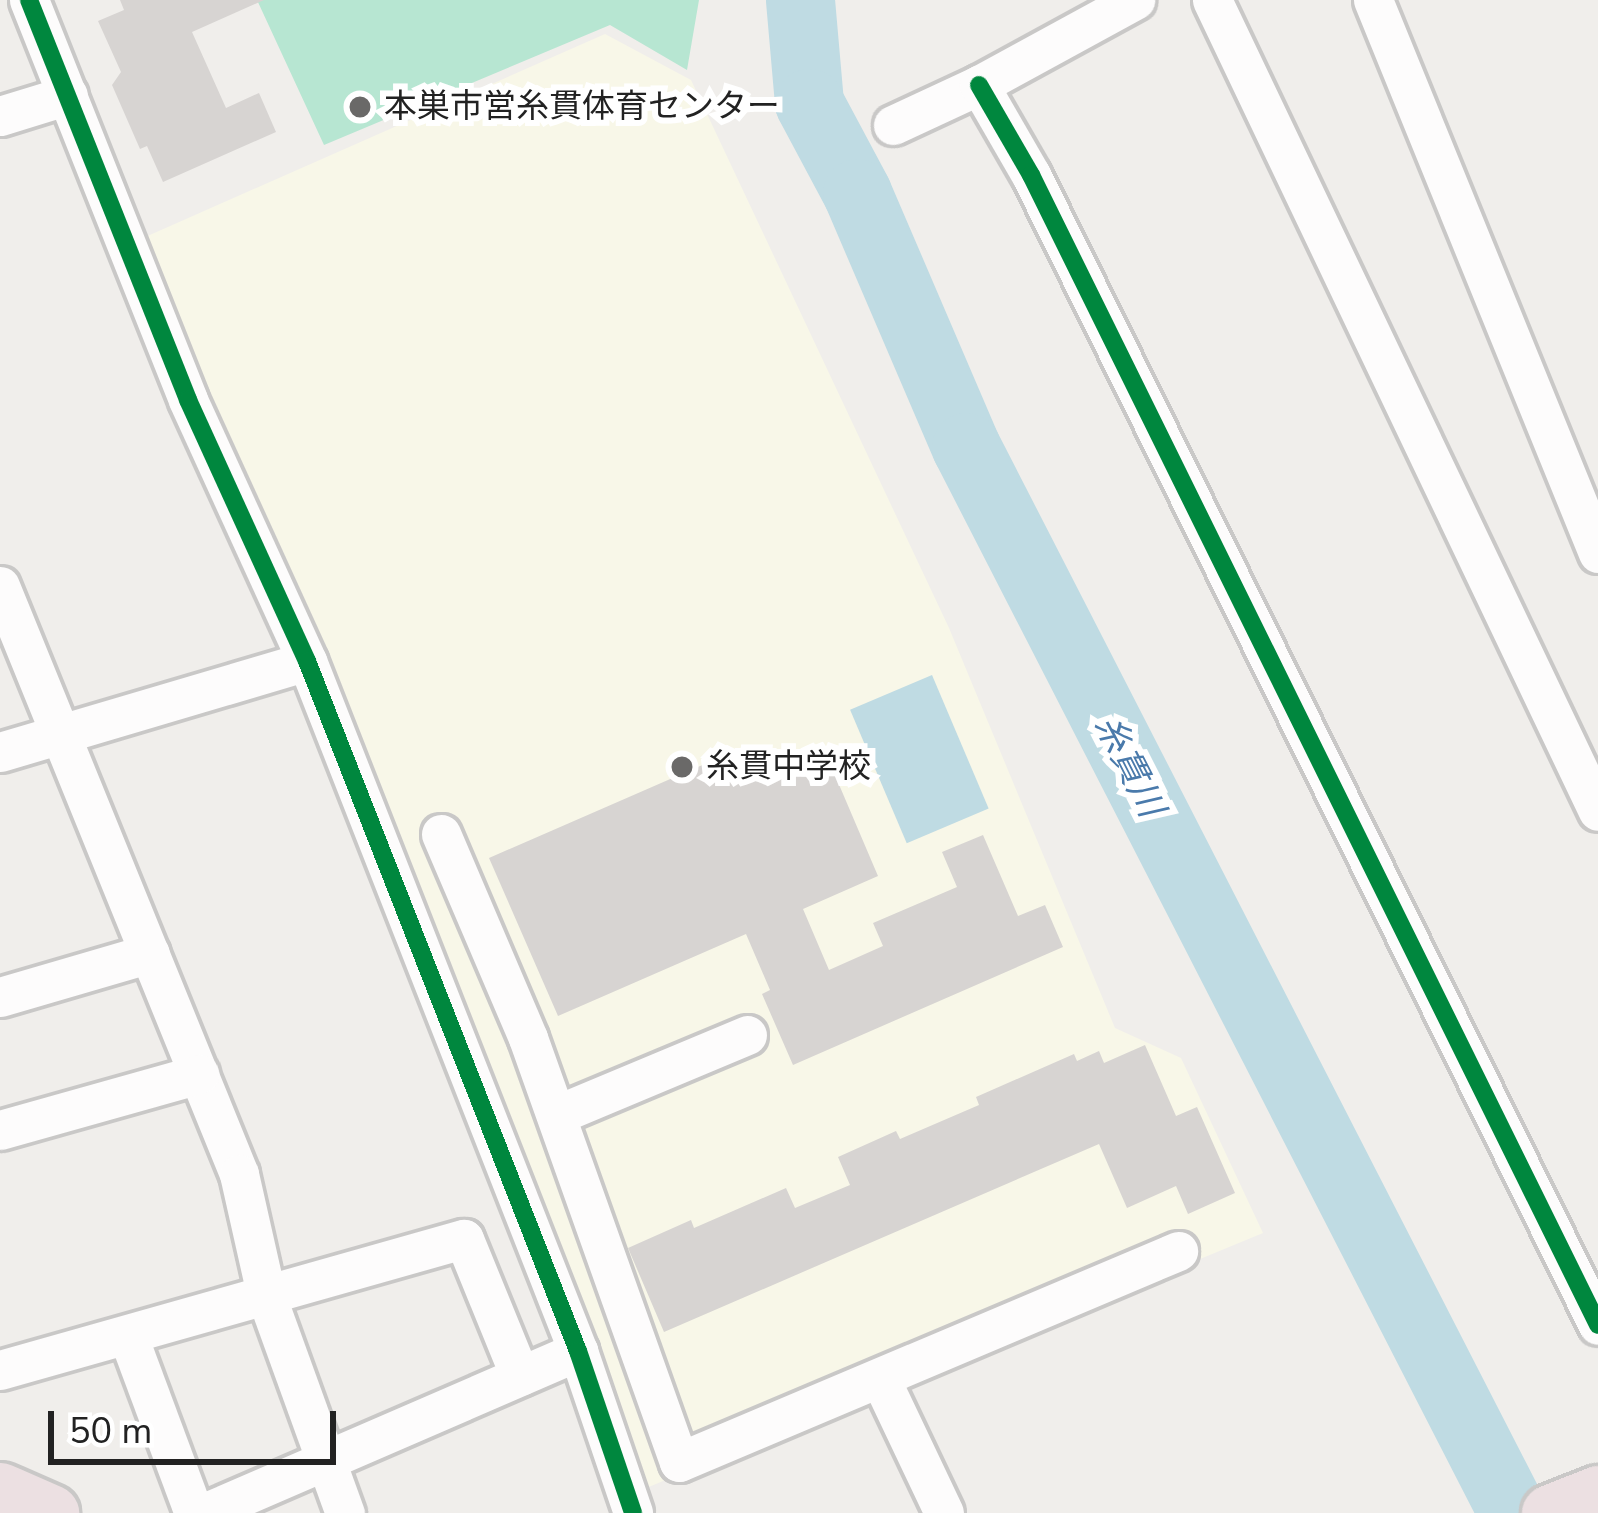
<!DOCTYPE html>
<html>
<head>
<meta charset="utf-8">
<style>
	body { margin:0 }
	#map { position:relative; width:1598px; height:1513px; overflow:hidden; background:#f0eeeb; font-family:"Nunito Sans","Noto Sans JP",sans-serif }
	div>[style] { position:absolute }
	.education>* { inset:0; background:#f8f7e8 }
	.pitch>* { inset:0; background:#b7e6d2 }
	.water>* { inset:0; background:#bfdbe3; transform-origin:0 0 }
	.river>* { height:69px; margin:-34.5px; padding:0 34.5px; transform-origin:34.5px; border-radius:34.5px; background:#bfdbe3 }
	.building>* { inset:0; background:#d7d4d2 }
	.roads { filter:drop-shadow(3px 0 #c9c8c7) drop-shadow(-3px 0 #c9c8c7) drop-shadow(0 3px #c9c8c7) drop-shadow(0 -3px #c9c8c7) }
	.minor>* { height:39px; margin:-19.5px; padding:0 19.5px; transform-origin:19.5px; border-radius:19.5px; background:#fdfcfc }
	.highway>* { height:57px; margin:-28.5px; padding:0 28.5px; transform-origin:28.5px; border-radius:28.5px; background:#ece0e2 }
	.cycleway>* { height:18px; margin:-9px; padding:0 9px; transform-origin:9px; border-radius:9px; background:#00873e }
	.dots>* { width:33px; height:33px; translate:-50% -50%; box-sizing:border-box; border:6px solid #fff; border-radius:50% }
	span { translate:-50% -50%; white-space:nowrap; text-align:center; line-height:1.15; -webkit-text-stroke:12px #fff; paint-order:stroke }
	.poi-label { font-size:33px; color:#222 }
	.left { translate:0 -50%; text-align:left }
	.water-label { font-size:36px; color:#4a7aab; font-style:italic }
	.scale { position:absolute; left:48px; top:1411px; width:288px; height:54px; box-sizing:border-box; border:6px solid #222; border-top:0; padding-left:15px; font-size:36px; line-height:42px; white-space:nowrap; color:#222; -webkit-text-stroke:9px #fff; paint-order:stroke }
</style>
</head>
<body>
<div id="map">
	<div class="education">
		<div style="clip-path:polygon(605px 34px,691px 80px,949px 628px,1115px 1028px,1181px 1058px,1263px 1233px,639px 1491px,134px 242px)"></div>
	</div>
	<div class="pitch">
		<div style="clip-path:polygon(257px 0,699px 0,687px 70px,610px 25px,324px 145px)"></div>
	</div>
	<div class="water">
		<div style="left:932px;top:675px;width:145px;height:89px;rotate:67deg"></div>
	</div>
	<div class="river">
		<div style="left:800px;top:0;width:103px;rotate:85deg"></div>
		<div style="left:809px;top:103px;width:102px;rotate:61.9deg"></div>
		<div style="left:857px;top:193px;width:276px;rotate:66.8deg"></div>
		<div style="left:966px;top:447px;width:1198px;rotate:62.84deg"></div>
	</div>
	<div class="building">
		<div style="clip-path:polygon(120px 0,264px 0,192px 32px,226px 108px,259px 93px,276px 132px,163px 182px,147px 146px,140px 149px,112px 85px,121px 72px,98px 21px,124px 10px)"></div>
		<div style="clip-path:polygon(746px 746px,758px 774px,823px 747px,878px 876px,803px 909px,829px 970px,883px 946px,873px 923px,957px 887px,942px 852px,983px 835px,1018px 916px,1045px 905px,1063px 947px,793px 1065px,762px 994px,770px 990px,746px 934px,558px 1016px,489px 858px)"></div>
		<div style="clip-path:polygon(1145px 1045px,1176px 1116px,1197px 1107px,1235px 1193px,1188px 1214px,1176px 1186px,1127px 1208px,1099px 1144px,664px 1332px,628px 1248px,691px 1220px,694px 1228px,786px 1188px,795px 1208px,850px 1185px,838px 1157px,896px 1131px,900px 1139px,979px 1105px,976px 1097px,1074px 1054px,1077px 1061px,1099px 1051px,1104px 1063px)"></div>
	</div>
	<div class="roads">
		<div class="minor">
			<div style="left:29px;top:0;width:430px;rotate:68.3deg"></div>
			<div style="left:188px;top:400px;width:287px;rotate:65.5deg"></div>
			<div style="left:307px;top:661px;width:741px;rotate:68.56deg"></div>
			<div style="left:578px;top:1351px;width:171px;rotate:71.2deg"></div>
			<div style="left:1212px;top:0;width:898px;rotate:64.55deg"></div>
			<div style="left:1373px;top:0;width:597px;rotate:67.86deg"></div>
			<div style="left:979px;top:85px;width:104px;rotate:60deg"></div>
			<div style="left:1031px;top:175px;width:1282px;rotate:63.75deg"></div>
			<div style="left:0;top:116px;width:71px;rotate:-17.2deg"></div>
			<div style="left:893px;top:125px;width:95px;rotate:-24.9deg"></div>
			<div style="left:979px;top:85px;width:178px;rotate:-28.6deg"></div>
			<div style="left:0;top:586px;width:635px;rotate:67.88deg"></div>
			<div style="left:239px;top:1174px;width:127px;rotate:77.3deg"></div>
			<div style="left:267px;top:1298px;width:229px;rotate:70.1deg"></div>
			<div style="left:0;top:752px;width:320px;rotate:-16.5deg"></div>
			<div style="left:441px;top:834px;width:222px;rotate:66.9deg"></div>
			<div style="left:528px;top:1038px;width:450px;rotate:70.4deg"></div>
			<div style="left:679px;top:1462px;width:542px;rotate:-22.92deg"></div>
			<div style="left:0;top:997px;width:156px;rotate:-16.3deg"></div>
			<div style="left:556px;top:1115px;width:207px;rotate:-22.7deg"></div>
			<div style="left:0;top:1130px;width:207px;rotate:-15.7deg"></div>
			<div style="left:128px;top:1336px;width:189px;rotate:69.6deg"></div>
			<div style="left:0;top:1370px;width:482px;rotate:-15.8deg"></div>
			<div style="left:464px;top:1239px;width:148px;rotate:67.8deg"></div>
			<div style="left:880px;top:1378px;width:149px;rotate:64.6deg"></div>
			<div style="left:204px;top:1513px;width:408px;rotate:-23.4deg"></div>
		</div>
		<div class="highway">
			<div style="left:0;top:1491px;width:55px;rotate:23.7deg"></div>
			<div style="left:1550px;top:1513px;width:52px;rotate:-21.6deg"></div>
		</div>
	</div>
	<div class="cycleway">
		<div style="left:29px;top:0;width:430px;rotate:68.3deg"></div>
		<div style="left:188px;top:400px;width:287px;rotate:65.5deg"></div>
		<div style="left:307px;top:661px;width:741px;rotate:68.56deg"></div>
		<div style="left:578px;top:1351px;width:171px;rotate:71.2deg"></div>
		<div style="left:979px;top:85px;width:104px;rotate:60deg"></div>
		<div style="left:1031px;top:175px;width:1282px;rotate:63.75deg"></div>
	</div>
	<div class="dots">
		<div style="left:360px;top:107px;background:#6a6968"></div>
		<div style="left:682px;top:767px;background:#6a6968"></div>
	</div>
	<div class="poi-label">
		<span class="left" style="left:384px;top:107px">本巣市営糸貫体育センター</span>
		<span class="left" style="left:706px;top:767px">糸貫中学校</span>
	</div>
	<div class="water-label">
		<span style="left:1129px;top:766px;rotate:63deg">糸貫川</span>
	</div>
	<div class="scale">50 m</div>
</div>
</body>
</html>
